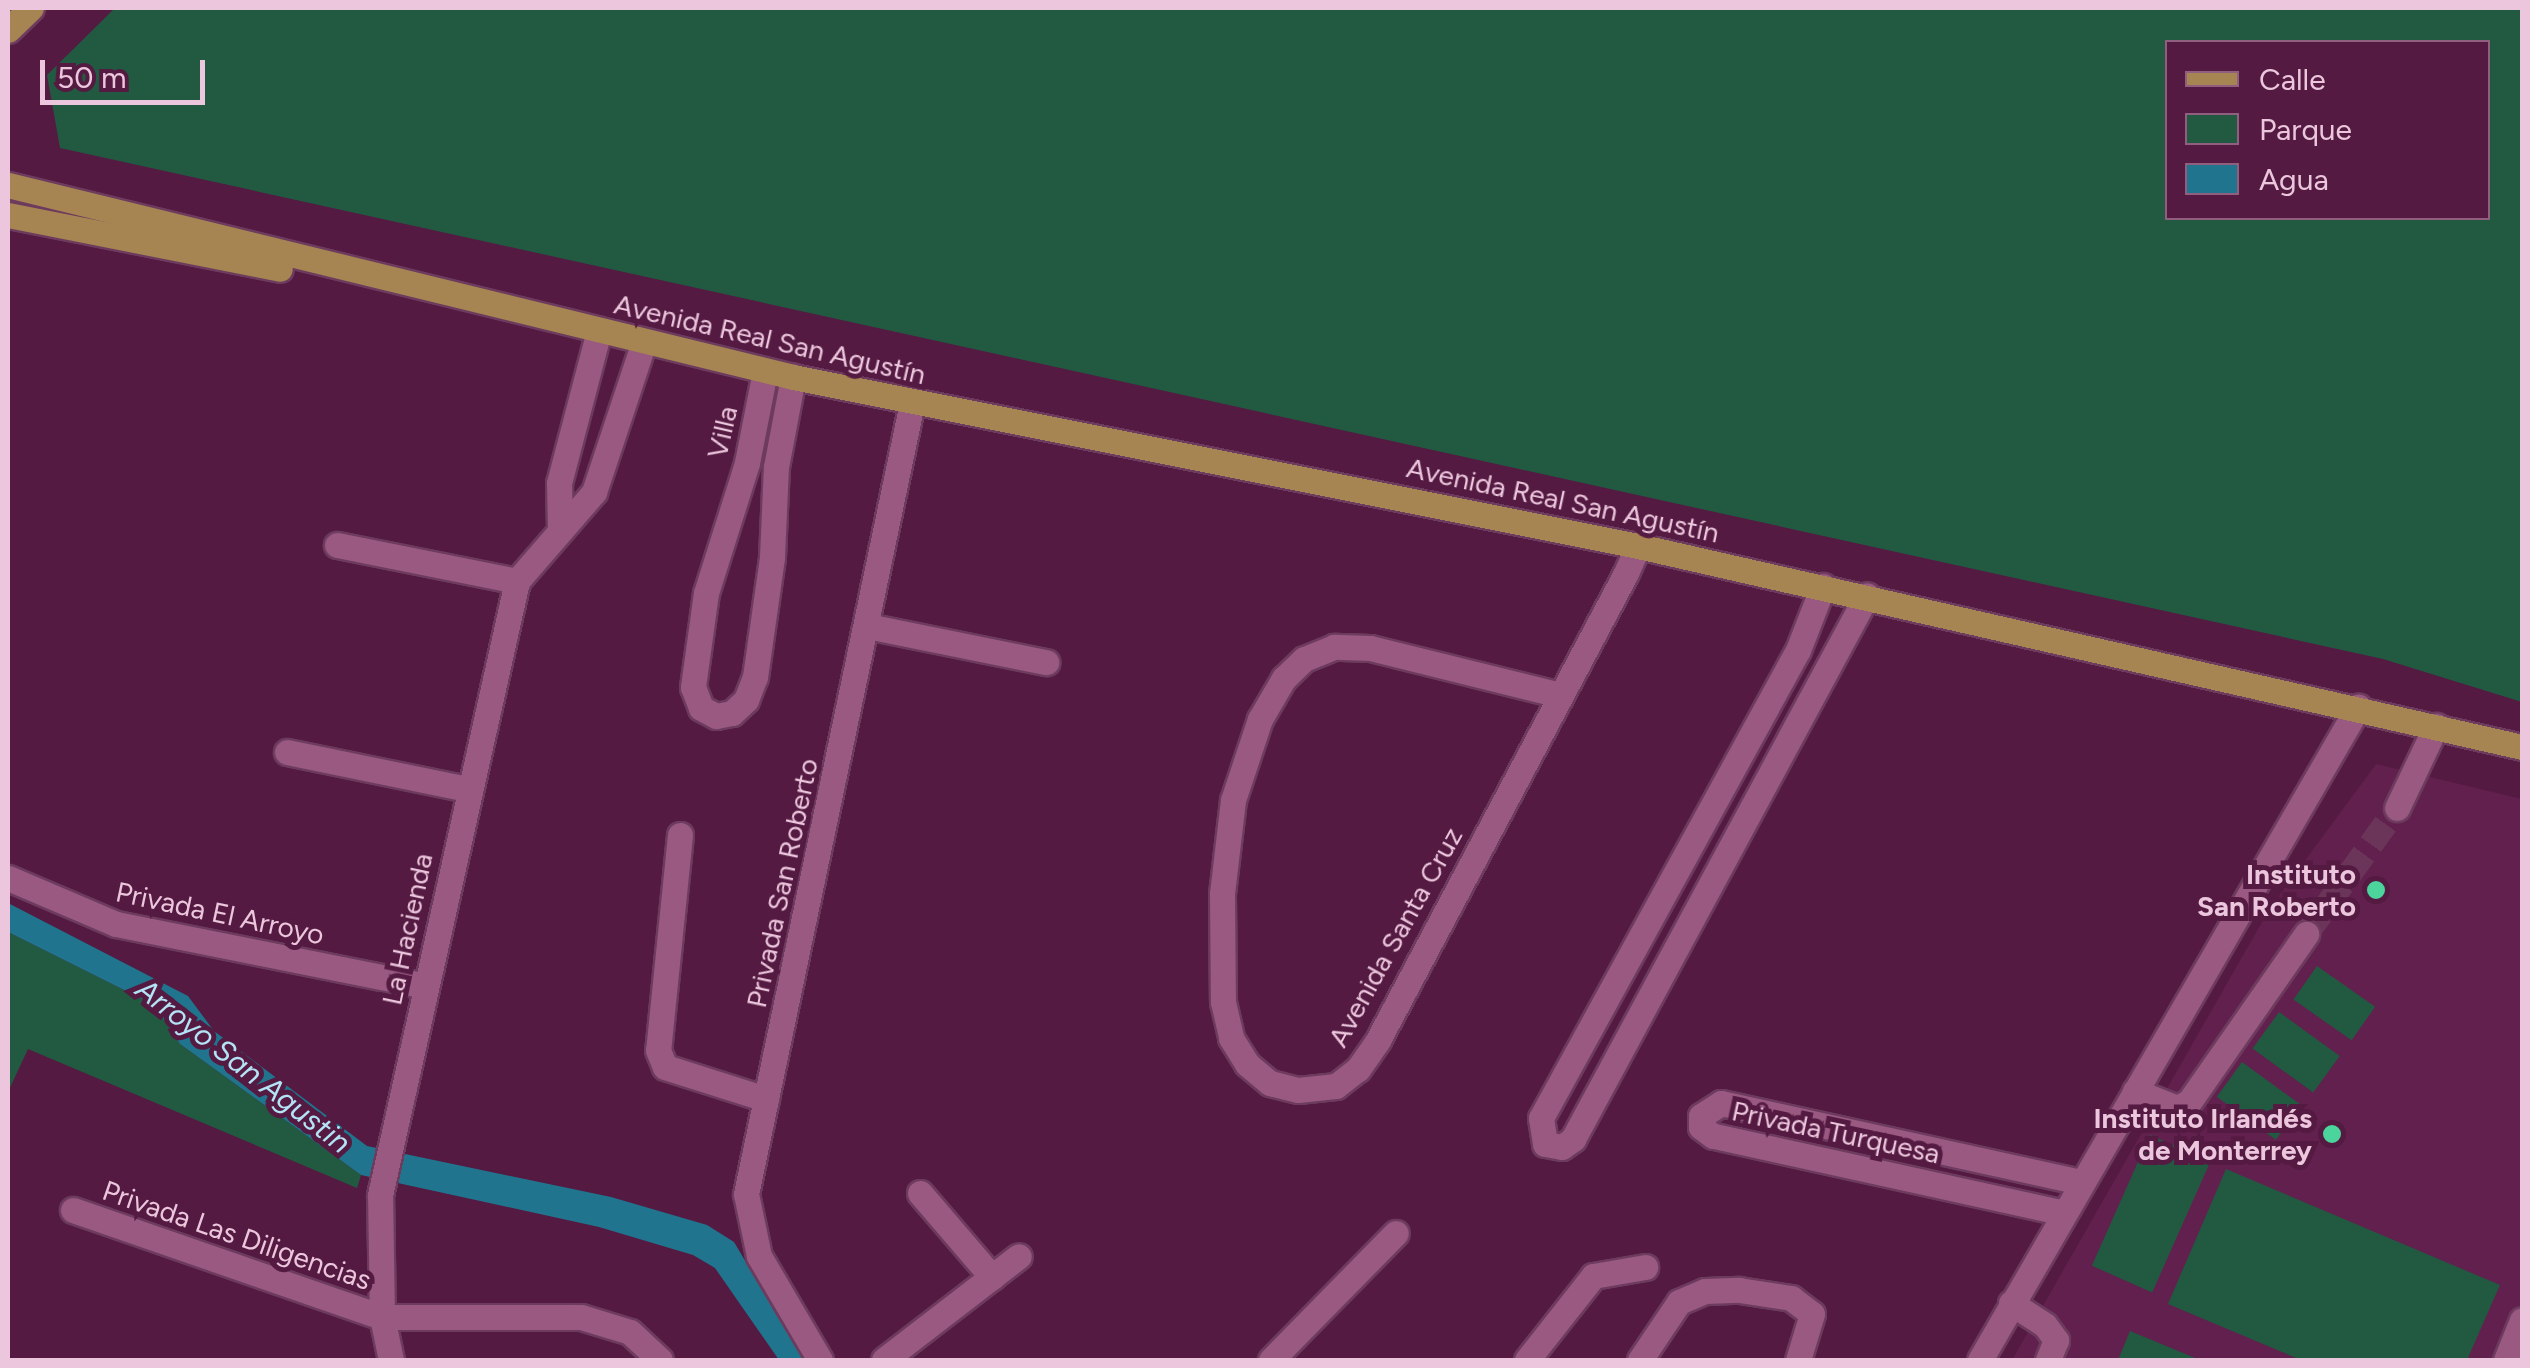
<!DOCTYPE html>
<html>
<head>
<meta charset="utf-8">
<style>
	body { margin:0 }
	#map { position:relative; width:2530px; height:1368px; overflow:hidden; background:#541a42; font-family:Figtree,sans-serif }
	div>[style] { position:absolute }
	.built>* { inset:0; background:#61204d }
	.green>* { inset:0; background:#215a41; transform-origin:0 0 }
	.water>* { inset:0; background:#20748d }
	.minor-tunnel>* { height:25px; margin-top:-12.5px; transform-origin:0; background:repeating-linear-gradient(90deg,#6b3459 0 25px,transparent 0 37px) }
	.roads { filter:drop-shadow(2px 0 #6d3b5e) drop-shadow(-2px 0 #6d3b5e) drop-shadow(0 2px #6d3b5e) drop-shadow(0 -2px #6d3b5e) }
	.minor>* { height:25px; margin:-12.5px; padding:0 12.5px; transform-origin:12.5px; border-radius:12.5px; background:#995981 }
	.major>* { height:25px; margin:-12.5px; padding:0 12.5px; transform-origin:12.5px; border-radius:12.5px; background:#a78552 }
	.dots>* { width:28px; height:28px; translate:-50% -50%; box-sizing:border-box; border:5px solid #541a42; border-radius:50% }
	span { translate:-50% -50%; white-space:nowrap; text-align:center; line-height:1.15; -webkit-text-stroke:10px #541a42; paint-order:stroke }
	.street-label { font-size:28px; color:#ebc6dc }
	.poi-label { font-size:28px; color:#ebc6dc; font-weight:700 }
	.right { translate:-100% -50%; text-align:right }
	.water-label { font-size:30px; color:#b3e3f5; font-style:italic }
	.frame { position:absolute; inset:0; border:10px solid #ebc6dc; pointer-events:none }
	.legend { position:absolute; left:2165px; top:40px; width:325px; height:180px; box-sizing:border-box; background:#541a42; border:2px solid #905f80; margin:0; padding:12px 18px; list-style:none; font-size:30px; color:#ebc6dc }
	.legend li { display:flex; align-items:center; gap:20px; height:50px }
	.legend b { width:50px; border:2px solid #905f80 }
	.scale { position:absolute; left:40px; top:60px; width:165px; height:45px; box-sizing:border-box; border:5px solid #ebc6dc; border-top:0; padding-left:12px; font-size:30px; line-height:35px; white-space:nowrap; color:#ebc6dc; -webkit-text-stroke:8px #541a42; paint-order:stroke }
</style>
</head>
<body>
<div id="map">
	<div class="built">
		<div style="clip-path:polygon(2376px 764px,2522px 799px,2522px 1360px,2012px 1360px,2270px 908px)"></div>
	</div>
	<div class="green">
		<div style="clip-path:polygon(evenodd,115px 8px,2522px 8px,2522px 702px,2383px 659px,60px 148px,47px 75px,115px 8px,2488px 42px,2488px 218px,2168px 218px,2168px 42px,2488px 42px)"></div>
		<div style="clip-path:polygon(8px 932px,154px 1005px,180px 1044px,361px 1175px,357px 1188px,28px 1049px,8px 1092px)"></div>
		<div style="left:2317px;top:966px;width:71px;height:41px;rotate:35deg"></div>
		<div style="left:2279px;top:1012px;width:75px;height:45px;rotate:36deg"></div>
		<div style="left:2242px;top:1062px;width:73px;height:43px;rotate:36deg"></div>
		<div style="left:2150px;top:1135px;width:66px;height:143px;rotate:24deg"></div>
		<div style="clip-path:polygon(2226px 1169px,2500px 1285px,2467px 1360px,2301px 1360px,2168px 1304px)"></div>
		<div style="clip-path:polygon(2130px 1331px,2200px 1360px,2118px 1360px)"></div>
	</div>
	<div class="water">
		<div style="clip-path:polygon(8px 903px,188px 996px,214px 1031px,367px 1146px,611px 1197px,707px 1225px,734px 1242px,804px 1360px,779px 1360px,715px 1268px,693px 1255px,599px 1227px,361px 1175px,180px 1044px,154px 1005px,8px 932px)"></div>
	</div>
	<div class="minor-tunnel">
		<div style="left:2306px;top:934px;width:155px;rotate:-54.2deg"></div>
	</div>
	<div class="roads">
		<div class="minor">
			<div style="left:765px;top:371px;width:94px;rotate:101.1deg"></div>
			<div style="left:747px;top:463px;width:136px;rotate:107.5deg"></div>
			<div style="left:706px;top:593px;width:95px;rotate:97.9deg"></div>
			<div style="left:693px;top:687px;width:22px;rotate:69deg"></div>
			<div style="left:701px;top:708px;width:17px;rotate:28deg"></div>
			<div style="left:716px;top:716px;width:16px;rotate:-11deg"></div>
			<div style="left:732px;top:713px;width:19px;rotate:-43deg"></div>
			<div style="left:746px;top:700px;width:25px;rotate:-69deg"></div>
			<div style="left:755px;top:677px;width:121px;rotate:-81.9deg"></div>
			<div style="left:772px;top:557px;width:90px;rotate:-87.5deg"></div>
			<div style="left:776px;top:467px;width:92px;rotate:-79.3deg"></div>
			<div style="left:560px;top:528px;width:45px;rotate:-91.3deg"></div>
			<div style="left:559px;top:483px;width:158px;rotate:-75.3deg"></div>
			<div style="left:337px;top:545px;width:184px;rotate:11.3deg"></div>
			<div style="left:1823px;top:586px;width:69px;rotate:111.3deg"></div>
			<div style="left:1798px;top:650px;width:534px;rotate:118.77deg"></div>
			<div style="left:1541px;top:1118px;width:26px;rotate:81deg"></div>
			<div style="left:1545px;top:1144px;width:17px;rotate:10deg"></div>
			<div style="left:1562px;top:1147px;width:14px;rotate:-36deg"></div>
			<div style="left:1573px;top:1139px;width:618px;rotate:-61.61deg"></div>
			<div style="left:867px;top:626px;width:183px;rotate:11.4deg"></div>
			<div style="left:1560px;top:695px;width:196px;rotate:-166.1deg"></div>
			<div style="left:1370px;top:648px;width:36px;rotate:-178deg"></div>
			<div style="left:1334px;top:647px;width:32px;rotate:158deg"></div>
			<div style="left:1304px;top:659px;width:28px;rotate:136deg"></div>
			<div style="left:1284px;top:678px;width:48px;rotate:120.3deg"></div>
			<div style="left:1260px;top:719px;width:85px;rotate:108.4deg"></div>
			<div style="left:1233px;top:800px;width:95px;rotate:96.7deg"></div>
			<div style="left:1222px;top:894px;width:108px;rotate:89.5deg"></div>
			<div style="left:1223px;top:1002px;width:37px;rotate:77deg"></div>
			<div style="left:1231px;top:1038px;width:31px;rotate:58deg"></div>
			<div style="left:1247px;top:1064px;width:30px;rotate:40deg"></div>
			<div style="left:1270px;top:1083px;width:29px;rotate:14deg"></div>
			<div style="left:1298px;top:1090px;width:38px;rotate:-6deg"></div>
			<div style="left:1336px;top:1086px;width:28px;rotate:-38deg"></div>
			<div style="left:1358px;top:1069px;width:35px;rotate:-55deg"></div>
			<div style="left:1378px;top:1040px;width:529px;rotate:-62.03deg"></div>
			<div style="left:1626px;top:573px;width:30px;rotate:-66deg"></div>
			<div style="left:287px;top:752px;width:184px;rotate:11.6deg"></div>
			<div style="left:2397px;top:808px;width:91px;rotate:-64.6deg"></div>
			<div style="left:680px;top:835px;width:216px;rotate:95.8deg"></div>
			<div style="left:658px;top:1050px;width:18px;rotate:68deg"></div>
			<div style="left:665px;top:1067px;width:106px;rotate:17.6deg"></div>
			<div style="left:8px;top:878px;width:117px;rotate:23.1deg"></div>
			<div style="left:116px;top:924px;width:316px;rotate:11.3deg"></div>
			<div style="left:2135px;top:1091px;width:45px;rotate:22deg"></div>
			<div style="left:2177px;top:1108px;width:13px;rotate:-27deg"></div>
			<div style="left:2189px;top:1102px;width:205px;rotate:-55.1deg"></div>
			<div style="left:920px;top:1193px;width:111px;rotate:49.4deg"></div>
			<div style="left:73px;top:1210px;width:327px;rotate:19.1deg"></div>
			<div style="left:382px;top:1317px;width:199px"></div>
			<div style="left:581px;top:1317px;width:51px;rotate:17deg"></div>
			<div style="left:630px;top:1332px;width:41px;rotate:43deg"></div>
			<div style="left:2060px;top:1212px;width:355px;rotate:-167.6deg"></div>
			<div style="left:1713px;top:1136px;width:15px;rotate:-143deg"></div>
			<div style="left:1701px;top:1127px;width:11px;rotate:-90deg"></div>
			<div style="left:1701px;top:1116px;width:24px;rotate:-33deg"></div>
			<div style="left:1721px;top:1103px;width:367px;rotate:12.4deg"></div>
			<div style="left:2011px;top:1303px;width:40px;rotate:32.9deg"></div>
			<div style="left:2045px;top:1325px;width:19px;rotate:54deg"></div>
			<div style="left:2056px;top:1340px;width:22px;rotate:112deg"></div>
			<div style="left:391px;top:1360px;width:44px;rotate:-101.8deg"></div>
			<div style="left:382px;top:1317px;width:122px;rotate:-90.9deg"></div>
			<div style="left:380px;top:1195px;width:629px;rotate:-77.42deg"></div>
			<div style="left:517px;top:581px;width:118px;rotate:-49.1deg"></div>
			<div style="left:594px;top:492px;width:158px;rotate:-71.6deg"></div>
			<div style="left:820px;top:1360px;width:121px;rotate:-120.4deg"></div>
			<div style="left:759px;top:1256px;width:63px;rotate:-101.8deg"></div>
			<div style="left:746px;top:1194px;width:808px;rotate:-78.15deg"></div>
			<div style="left:884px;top:1360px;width:170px;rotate:-37.6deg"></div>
			<div style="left:1271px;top:1360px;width:178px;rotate:-45.5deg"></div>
			<div style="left:1527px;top:1360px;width:107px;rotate:-51.8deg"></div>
			<div style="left:1593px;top:1276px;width:53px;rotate:-9.8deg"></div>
			<div style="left:1640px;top:1360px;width:70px;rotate:-56.1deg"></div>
			<div style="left:1679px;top:1302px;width:28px;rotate:-23deg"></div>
			<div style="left:1705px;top:1291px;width:34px;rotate:-2deg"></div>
			<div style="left:1739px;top:1290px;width:53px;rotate:8.7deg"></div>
			<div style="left:1791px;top:1298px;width:26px;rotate:37deg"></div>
			<div style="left:1812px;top:1314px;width:48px;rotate:106.9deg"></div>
			<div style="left:1980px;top:1360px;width:755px;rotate:-59.93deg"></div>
			<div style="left:2506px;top:1360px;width:43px;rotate:-68.2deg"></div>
		</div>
		<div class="major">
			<div style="left:8px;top:30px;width:32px;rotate:-44deg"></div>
			<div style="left:8px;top:185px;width:808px;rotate:13.74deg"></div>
			<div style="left:793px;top:377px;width:862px;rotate:11.31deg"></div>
			<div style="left:1638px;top:546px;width:907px;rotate:12.81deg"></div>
			<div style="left:8px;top:215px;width:277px;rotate:11.2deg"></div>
		</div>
	</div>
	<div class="dots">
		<div style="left:2376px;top:890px;background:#4bd49b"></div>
		<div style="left:2332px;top:1134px;background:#4bd49b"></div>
	</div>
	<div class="street-label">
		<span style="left:770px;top:339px;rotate:13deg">Avenida Real San Agustín</span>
		<span style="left:722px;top:432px;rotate:-77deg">Villa</span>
		<span style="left:1563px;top:500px;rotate:12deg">Avenida Real San Agustín</span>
		<span style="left:782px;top:883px;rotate:-78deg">Privada San Roberto</span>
		<span style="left:220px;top:913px;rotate:12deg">Privada El Arroyo</span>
		<span style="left:407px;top:929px;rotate:-78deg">La Hacienda</span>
		<span style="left:1395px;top:937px;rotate:-61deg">Avenida Santa Cruz</span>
		<span style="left:1836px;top:1132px;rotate:12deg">Privada Turquesa</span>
		<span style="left:237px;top:1235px;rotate:19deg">Privada Las Diligencias</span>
	</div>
	<div class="poi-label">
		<span class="right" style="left:2356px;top:890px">Instituto<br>San Roberto</span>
		<span class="right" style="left:2312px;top:1134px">Instituto Irlandés<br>de Monterrey</span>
	</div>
	<div class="water-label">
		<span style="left:243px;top:1066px;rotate:38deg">Arroyo San Agustin</span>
	</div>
	<div class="frame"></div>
	<ul class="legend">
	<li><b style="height:12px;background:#a78552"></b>Calle</li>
	<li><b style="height:28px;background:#215a41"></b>Parque</li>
	<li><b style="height:28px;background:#20748d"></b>Agua</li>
	</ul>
	<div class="scale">50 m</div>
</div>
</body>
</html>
